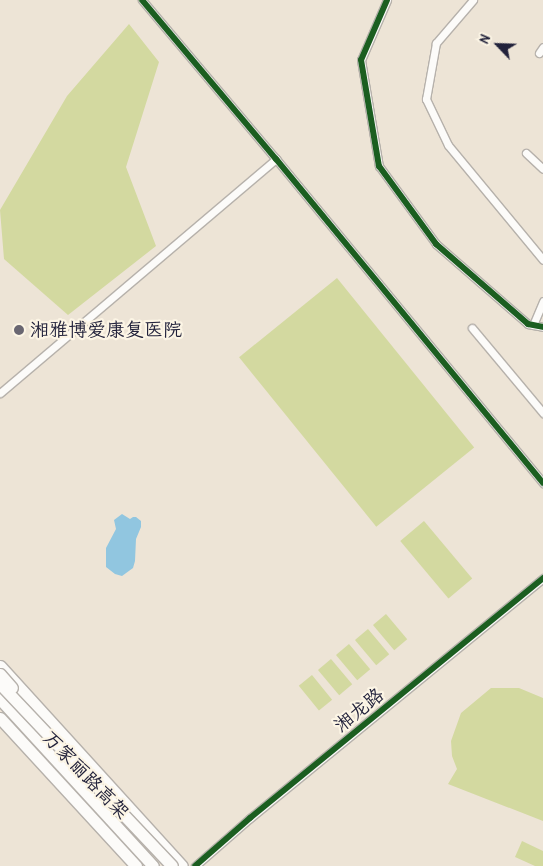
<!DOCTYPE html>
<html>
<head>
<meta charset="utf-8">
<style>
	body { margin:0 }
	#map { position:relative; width:543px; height:866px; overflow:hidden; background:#ede4d6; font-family:"Patrick Hand","LXGW WenKai TC",sans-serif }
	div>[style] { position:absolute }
	.green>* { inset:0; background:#d3d9a0; transform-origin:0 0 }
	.water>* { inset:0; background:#91c6e0 }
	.roads { filter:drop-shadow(1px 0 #b6b1ab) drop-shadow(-1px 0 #b6b1ab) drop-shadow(0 1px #b6b1ab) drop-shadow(0 -1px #b6b1ab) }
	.minor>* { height:7px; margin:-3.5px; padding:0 3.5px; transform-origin:3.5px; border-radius:3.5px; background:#fcfbf9 }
	.primary>* { height:11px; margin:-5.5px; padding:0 5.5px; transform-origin:5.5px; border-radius:5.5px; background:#fcfbf9 }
	.trunk>* { height:11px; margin:-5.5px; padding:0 5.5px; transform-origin:5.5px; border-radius:5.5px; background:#fcfbf9 }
	.bridges { filter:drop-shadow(1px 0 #b6b1ab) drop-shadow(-1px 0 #b6b1ab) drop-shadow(0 1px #b6b1ab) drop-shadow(0 -1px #b6b1ab) }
	.trunk-bridge>* { height:11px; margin:-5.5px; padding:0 5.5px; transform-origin:5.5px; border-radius:5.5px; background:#fcfbf9 }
	.cycleway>* { height:6px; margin:-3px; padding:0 3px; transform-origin:3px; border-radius:3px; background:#1b5e20 }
	.dots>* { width:14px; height:14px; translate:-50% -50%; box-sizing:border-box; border:2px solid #fcf5e5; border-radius:50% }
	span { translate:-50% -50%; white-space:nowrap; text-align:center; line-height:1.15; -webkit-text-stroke:4.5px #fcf5e5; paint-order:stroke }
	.poi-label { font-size:19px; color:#22223b }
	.left { translate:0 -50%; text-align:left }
	.street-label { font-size:19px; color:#22223b }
	.north { position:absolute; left:473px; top:20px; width:50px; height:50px; -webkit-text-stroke:4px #fcf5e5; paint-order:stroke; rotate:294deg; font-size:14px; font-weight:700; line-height:20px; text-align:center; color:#22223b }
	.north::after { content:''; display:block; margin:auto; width:18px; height:22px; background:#22223b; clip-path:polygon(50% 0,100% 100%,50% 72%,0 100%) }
</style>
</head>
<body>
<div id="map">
	<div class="green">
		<div style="clip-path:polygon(129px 24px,159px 62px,126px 167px,156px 246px,68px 315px,4px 259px,0 210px,67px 96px)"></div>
		<div style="left:337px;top:278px;width:218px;height:126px;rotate:51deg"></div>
		<div style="left:424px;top:521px;width:75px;height:31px;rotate:50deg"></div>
		<div style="left:386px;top:614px;width:33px;height:17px;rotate:50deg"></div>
		<div style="left:368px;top:629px;width:33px;height:17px;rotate:50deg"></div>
		<div style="left:349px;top:644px;width:33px;height:17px;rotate:50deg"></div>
		<div style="left:331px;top:659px;width:33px;height:17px;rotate:50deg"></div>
		<div style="left:312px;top:675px;width:32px;height:17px;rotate:51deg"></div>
		<div style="clip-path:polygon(491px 688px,519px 688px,543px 698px,543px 821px,448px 784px,457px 769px,452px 756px,451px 741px,461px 713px)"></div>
		<div style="clip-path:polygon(522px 841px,543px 851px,543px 866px,535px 866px,515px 857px)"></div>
	</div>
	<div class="water">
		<div style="clip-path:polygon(122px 514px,130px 519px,133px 517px,136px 517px,141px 521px,141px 527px,136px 539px,135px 561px,133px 568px,122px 576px,115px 574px,106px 567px,106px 548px,116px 529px,114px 520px)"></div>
	</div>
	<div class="roads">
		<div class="minor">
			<div style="left:142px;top:0;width:208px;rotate:49.9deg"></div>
			<div style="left:276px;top:159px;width:420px;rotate:50.5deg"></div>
			<div style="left:387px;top:0;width:65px;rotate:113.4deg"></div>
			<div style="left:361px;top:60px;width:108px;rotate:80.4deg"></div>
			<div style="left:379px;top:166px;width:97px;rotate:53.8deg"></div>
			<div style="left:436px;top:244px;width:122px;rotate:41deg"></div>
			<div style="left:528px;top:324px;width:15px;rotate:11deg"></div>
			<div style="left:473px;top:0;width:57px;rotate:130.7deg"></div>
			<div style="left:436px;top:43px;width:57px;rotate:100.1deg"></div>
			<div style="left:426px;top:99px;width:51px;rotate:64.4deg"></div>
			<div style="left:448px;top:145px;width:149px;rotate:50.4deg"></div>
			<div style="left:539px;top:53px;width:7px;rotate:-56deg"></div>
			<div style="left:526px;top:153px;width:23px;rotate:43deg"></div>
			<div style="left:533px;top:325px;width:26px;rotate:-67deg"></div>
			<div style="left:472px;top:328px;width:111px;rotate:50.1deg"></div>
			<div style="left:0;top:393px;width:362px;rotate:-40.3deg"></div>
			<div style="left:195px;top:866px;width:73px;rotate:-41.1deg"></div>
			<div style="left:250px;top:818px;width:379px;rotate:-39.3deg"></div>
		</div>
		<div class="primary">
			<div style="left:0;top:666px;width:270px;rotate:47.7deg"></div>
			<div style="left:0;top:718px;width:201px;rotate:47.4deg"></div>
		</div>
		<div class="trunk">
			<div style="left:0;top:699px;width:226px;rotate:47.5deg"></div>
		</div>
	</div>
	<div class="bridges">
		<div class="trunk-bridge">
			<div style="left:0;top:674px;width:18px;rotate:49deg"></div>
			<div style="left:0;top:684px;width:250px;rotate:46.6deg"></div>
		</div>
	</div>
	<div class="cycleway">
		<div style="left:142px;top:0;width:208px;rotate:49.9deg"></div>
		<div style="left:276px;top:159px;width:420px;rotate:50.5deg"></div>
		<div style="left:387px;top:0;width:65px;rotate:113.4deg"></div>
		<div style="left:361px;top:60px;width:108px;rotate:80.4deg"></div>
		<div style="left:379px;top:166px;width:97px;rotate:53.8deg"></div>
		<div style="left:436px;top:244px;width:122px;rotate:41deg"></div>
		<div style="left:528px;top:324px;width:15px;rotate:11deg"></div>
		<div style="left:195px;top:866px;width:73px;rotate:-41.1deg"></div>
		<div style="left:250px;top:818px;width:379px;rotate:-39.3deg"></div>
	</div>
	<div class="dots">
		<div style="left:19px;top:330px;background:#696671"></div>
	</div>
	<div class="poi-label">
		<span class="left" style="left:30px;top:330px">湘雅博爱康复医院</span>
	</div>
	<div class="street-label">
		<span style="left:359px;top:710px;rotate:-39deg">湘龙路</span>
		<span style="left:86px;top:775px;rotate:46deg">万家丽路高架</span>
	</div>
	<div class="north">N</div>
</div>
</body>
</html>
